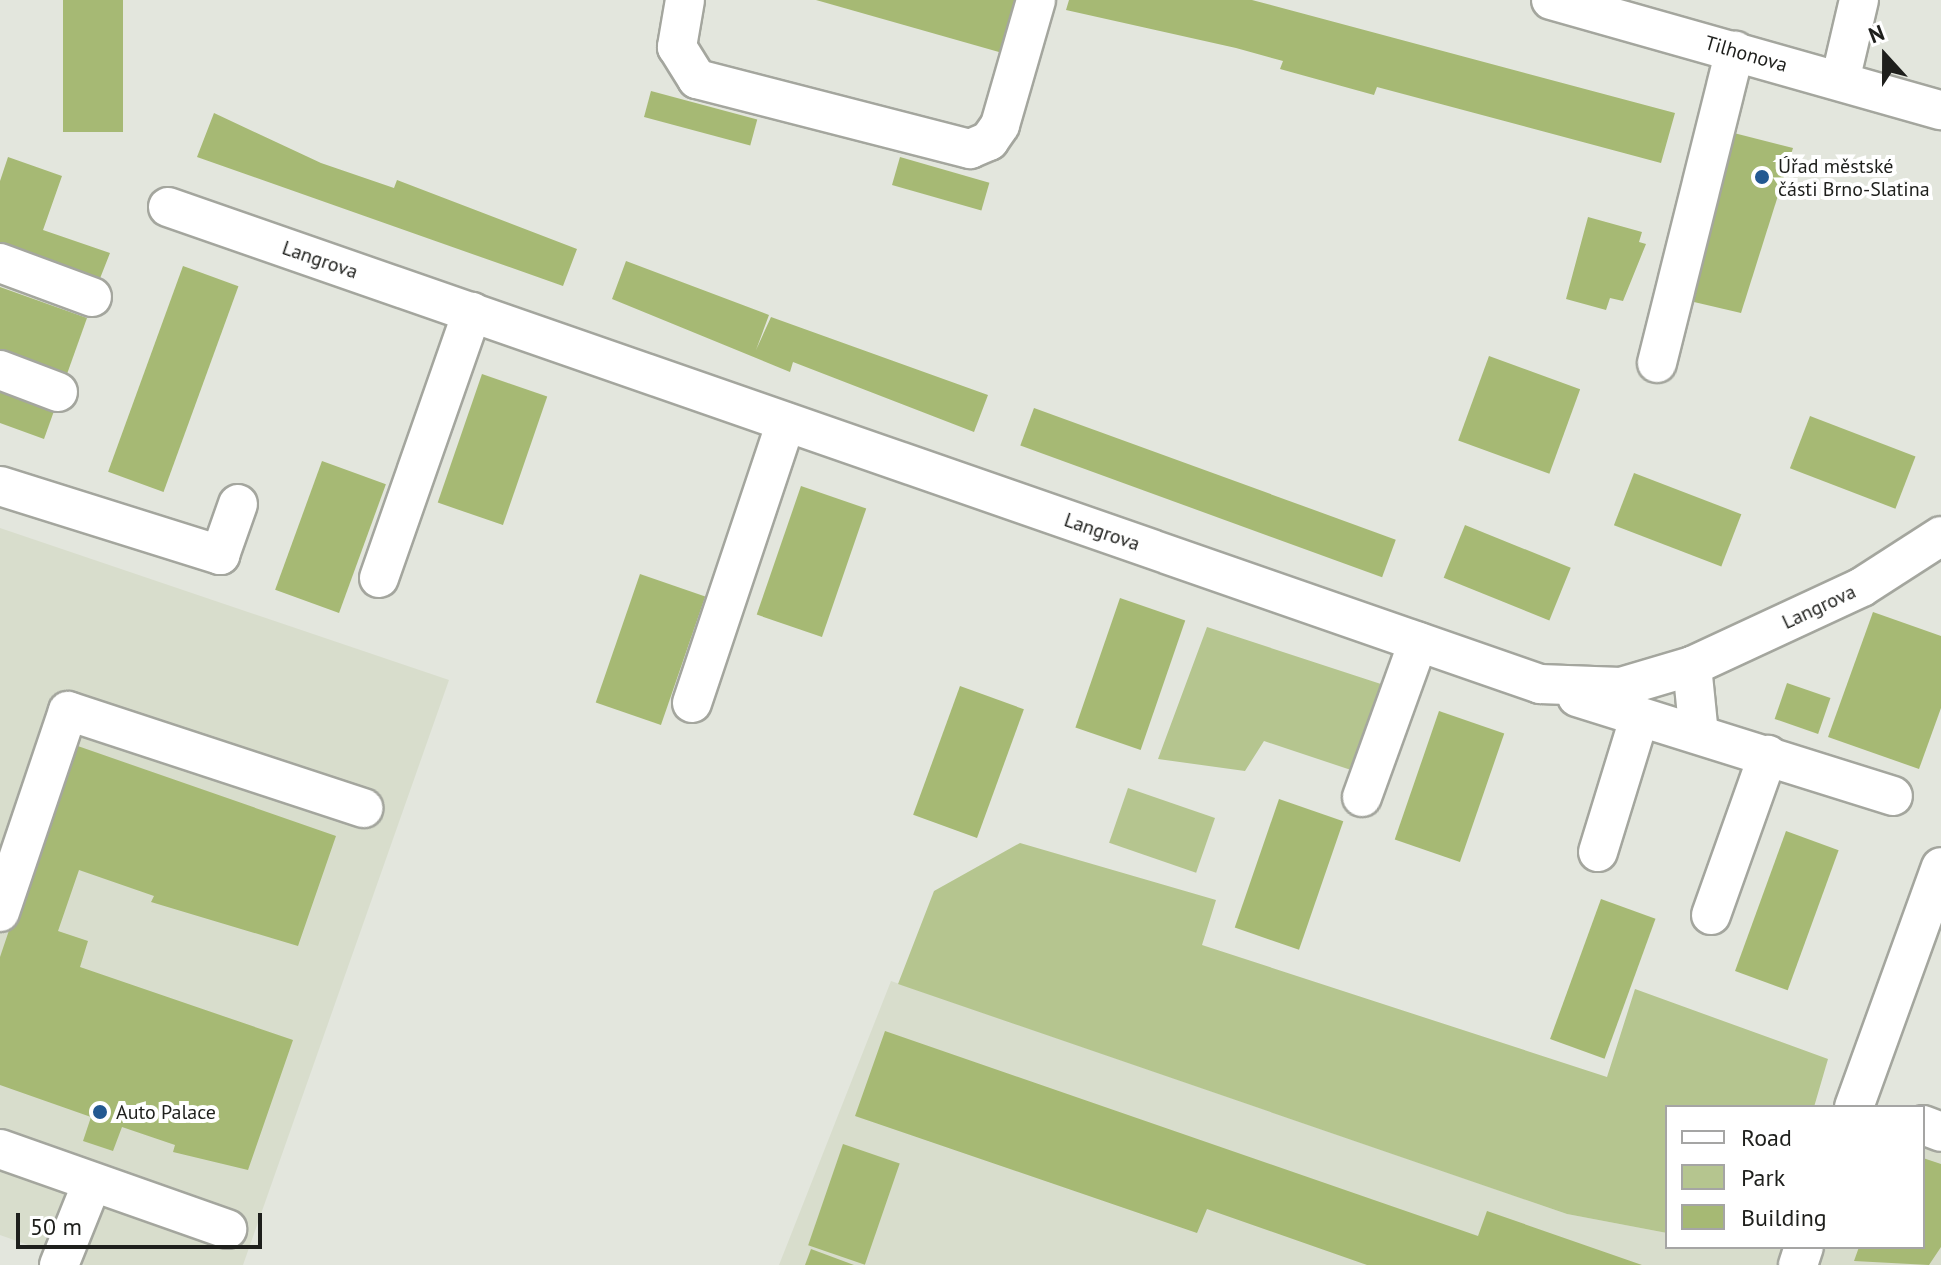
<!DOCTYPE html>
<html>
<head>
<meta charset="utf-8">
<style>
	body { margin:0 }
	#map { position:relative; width:1941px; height:1265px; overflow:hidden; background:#e3e6dd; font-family:"PT Sans",sans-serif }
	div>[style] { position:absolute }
	.built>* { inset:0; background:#d8ddcc }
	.green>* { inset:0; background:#b5c58f; transform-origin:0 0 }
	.building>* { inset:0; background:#a6b974; transform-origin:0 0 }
	.roads { filter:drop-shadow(2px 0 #a4a69e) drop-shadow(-2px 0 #a4a69e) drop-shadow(0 2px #a4a69e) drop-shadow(0 -2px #a4a69e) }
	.minor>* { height:38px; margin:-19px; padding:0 19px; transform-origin:19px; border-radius:19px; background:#fff }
	.dots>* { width:22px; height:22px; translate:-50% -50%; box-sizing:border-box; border:4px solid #fff; border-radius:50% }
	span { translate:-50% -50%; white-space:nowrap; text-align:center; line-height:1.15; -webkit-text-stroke:8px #fff; paint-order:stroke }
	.street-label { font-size:20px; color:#1e1f1c }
	.poi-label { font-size:20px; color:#1e1f1c }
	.left { translate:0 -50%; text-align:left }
	.legend { position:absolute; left:1665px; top:1105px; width:260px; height:144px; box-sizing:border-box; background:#fff; border:2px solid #a5a5a4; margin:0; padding:10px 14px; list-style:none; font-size:24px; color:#1e1f1c }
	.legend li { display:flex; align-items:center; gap:16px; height:40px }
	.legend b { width:40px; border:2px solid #a5a5a4 }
	.north { position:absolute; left:1845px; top:16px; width:80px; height:80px; -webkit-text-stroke:6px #fff; paint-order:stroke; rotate:339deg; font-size:22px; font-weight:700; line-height:32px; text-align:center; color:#1e1f1c }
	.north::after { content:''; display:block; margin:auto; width:28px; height:36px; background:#1e1f1c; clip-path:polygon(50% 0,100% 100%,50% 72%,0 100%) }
	.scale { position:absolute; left:16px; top:1213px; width:246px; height:36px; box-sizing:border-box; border:4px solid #1e1f1c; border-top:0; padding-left:10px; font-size:24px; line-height:28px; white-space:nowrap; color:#1e1f1c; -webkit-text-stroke:6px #fff; paint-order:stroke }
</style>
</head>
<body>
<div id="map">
	<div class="built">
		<div style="clip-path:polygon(0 528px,449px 680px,243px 1265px,85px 1265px,0 1235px)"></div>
		<div style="clip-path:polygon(891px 981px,1567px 1214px,1667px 1233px,1667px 1247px,1923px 1247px,1923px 1145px,1941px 1151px,1941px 1265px,779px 1265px)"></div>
	</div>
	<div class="green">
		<div style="clip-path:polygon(1207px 627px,1387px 686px,1357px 772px,1264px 741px,1245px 771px,1158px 759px)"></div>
		<div style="left:1128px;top:788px;width:92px;height:58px;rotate:19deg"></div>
		<div style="clip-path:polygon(1020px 843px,1216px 900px,1202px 945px,1607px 1077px,1635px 989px,1828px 1059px,1814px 1107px,1667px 1107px,1667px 1233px,1567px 1214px,898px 984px,934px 891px)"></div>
	</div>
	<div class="building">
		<div style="left:63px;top:0;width:60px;height:132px"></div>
		<div style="clip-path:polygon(816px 0,1021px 0,1006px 54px)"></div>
		<div style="clip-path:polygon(1069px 0,1252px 0,1675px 113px,1661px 163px,1377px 87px,1374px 95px,1280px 69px,1283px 61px,1236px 48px,1066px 10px)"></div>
		<div style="left:651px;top:91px;width:110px;height:27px;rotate:15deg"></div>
		<div style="clip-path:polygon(214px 113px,321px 163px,394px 188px,397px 180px,577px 249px,563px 286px,197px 157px)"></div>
		<div style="clip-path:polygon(1730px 132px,1793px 148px,1741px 313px,1694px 302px)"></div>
		<div style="clip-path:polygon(8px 157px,62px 176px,43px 230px,110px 253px,99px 281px,0 246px,0 181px)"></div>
		<div style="left:900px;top:157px;width:93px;height:29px;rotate:16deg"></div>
		<div style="clip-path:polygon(1588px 217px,1642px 232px,1639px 242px,1646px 244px,1623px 301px,1610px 298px,1606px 310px,1566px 299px)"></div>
		<div style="clip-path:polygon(626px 261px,769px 315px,756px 350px,771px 317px,988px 395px,974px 432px,793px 362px,790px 372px,612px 299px)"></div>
		<div style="left:183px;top:266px;width:59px;height:219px;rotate:20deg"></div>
		<div style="clip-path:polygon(0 287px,87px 318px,67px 374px,0 351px)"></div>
		<div style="left:1489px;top:356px;width:97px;height:90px;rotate:20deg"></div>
		<div style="left:482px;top:374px;width:69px;height:136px;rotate:19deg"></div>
		<div style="clip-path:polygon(0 392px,54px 411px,44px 439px,0 423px)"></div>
		<div style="left:1034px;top:408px;width:385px;height:40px;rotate:20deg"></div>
		<div style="left:1810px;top:416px;width:113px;height:56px;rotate:21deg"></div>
		<div style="left:322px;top:461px;width:68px;height:137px;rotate:20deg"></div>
		<div style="left:1634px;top:473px;width:115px;height:56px;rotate:21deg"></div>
		<div style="left:801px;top:486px;width:69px;height:136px;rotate:19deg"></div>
		<div style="left:1465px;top:525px;width:114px;height:57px;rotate:22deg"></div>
		<div style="left:640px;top:574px;width:69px;height:136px;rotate:19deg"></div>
		<div style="left:1120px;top:598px;width:69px;height:137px;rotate:19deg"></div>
		<div style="clip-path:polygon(1873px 612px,1941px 636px,1941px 708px,1919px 769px,1828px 737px)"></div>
		<div style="left:1787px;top:683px;width:46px;height:38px;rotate:19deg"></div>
		<div style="left:960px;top:686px;width:68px;height:137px;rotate:20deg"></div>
		<div style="left:1439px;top:711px;width:69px;height:136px;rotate:19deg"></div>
		<div style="clip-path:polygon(72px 744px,336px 836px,298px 946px,151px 902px,154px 896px,79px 870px,58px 931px,88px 941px,80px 967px,293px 1040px,248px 1170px,173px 1152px,175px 1145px,122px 1127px,113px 1151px,83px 1141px,91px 1117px,0 1085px,0 957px)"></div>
		<div style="left:1279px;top:799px;width:68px;height:136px;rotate:19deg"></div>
		<div style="left:1786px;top:831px;width:56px;height:149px;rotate:20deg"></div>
		<div style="left:1601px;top:899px;width:58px;height:149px;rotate:20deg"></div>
		<div style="clip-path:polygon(885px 1031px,1478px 1236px,1487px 1211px,1642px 1265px,1367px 1265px,1207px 1209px,1197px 1233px,855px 1116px)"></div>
		<div style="left:843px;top:1144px;width:60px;height:107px;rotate:19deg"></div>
		<div style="clip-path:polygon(1923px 1158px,1941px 1164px,1941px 1247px,1929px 1265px,1854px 1261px,1859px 1247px,1923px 1247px)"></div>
		<div style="clip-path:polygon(811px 1249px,854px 1265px,805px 1265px)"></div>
	</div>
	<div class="roads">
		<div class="minor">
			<div style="left:685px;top:0;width:48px;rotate:99.7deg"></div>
			<div style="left:677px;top:47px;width:38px;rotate:58deg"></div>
			<div style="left:697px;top:79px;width:282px;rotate:14.4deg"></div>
			<div style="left:970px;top:149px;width:21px;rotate:-23deg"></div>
			<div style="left:989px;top:141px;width:19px;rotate:-55deg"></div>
			<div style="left:1000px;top:125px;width:130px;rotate:-73.9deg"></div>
			<div style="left:1551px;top:0;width:405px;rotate:15.8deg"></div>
			<div style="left:1840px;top:81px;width:83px;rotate:-76.8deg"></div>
			<div style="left:168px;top:207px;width:1453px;rotate:19.17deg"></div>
			<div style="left:1540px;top:684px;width:81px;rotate:2.1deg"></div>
			<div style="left:1621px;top:687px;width:74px;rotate:-16.5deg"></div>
			<div style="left:1692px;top:666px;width:187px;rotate:-24.9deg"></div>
			<div style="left:1862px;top:587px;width:94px;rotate:-32.8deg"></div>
			<div style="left:0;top:263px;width:98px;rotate:20.3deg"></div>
			<div style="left:1657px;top:363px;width:322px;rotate:-76deg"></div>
			<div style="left:0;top:370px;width:62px;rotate:20.8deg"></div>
			<div style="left:0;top:486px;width:231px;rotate:17.4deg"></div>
			<div style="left:220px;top:555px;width:54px;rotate:-70.6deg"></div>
			<div style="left:379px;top:578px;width:282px;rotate:-70.7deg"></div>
			<div style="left:1692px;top:666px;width:69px;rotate:84.2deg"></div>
			<div style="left:1577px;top:697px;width:331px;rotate:17.4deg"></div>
			<div style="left:692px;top:703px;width:296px;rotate:-71.5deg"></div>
			<div style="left:1362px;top:797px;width:165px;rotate:-70.1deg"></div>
			<div style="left:1598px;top:852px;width:139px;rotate:-72.9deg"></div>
			<div style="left:0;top:912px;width:212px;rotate:-71.3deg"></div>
			<div style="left:68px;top:711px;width:311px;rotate:18.2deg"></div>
			<div style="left:1711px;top:915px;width:170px;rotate:-70.4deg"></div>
			<div style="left:1854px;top:1107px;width:255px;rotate:-70.1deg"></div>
			<div style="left:1923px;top:1125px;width:19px;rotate:21deg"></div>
			<div style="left:0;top:1149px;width:241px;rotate:19.4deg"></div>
			<div style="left:59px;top:1265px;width:88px;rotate:-68.1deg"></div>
			<div style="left:1798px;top:1265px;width:19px;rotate:-72deg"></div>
		</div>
	</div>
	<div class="dots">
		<div style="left:1762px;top:177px;background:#235991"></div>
		<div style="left:100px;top:1112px;background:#235991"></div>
	</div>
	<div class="street-label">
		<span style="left:1746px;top:54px;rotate:16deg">Tilhonova</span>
		<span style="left:320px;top:260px;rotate:19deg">Langrova</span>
		<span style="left:1102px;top:532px;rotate:19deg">Langrova</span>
		<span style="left:1819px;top:607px;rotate:-25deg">Langrova</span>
	</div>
	<div class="poi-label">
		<span class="left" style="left:1778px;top:178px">Úřad městské<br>části Brno-Slatina</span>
		<span class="left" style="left:116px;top:1112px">Auto Palace</span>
	</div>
	<ul class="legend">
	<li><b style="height:10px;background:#fff"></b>Road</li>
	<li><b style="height:22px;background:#b5c58f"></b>Park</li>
	<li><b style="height:22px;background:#a6b974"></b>Building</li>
	</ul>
	<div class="north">N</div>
	<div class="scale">50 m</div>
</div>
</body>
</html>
